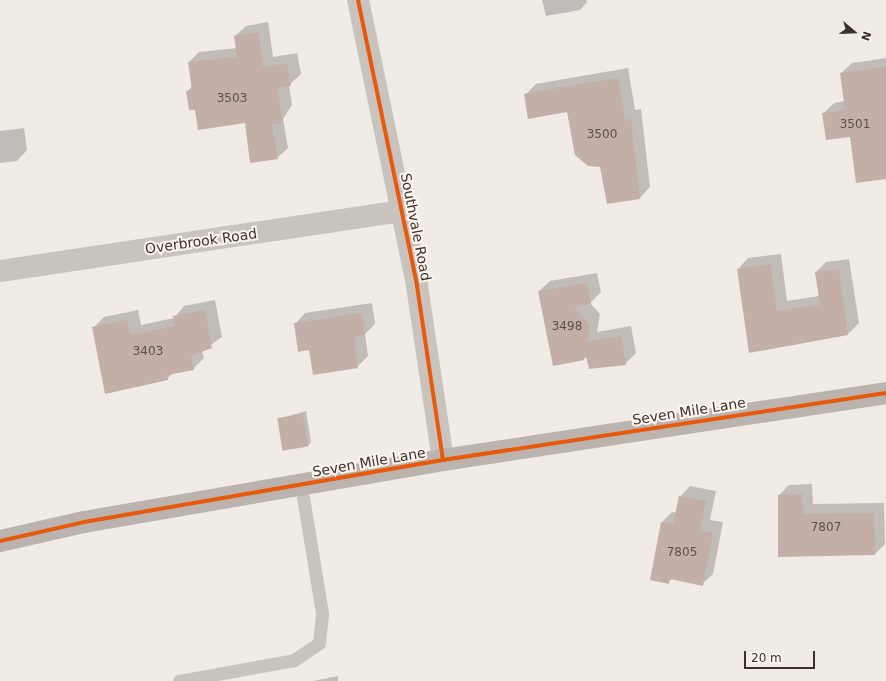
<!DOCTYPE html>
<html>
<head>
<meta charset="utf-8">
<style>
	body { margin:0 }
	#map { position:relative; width:886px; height:681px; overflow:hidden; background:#f0ebe5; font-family:"DejaVu Sans",sans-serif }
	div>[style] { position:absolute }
	.shadow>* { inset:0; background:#0003 }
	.building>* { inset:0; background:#c3afa7; transform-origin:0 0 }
	.lane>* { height:13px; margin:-6.5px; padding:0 6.5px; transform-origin:6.5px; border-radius:6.5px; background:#c9c3be }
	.street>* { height:22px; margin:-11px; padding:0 11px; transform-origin:11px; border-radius:11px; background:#c9c3be }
	.secondary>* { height:22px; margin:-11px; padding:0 11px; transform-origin:11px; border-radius:11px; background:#bab3ae }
	.cycleway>* { height:4px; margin:-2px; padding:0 2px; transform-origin:2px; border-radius:2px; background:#e8590c }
	span { translate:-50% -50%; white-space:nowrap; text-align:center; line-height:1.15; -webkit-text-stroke:4px #fbf5ee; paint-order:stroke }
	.number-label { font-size:12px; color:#5d504a }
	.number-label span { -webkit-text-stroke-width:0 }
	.street-label { font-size:14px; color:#3b302b }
	.north { position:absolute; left:834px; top:12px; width:40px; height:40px; -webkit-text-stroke:3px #fbf5ee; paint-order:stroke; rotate:109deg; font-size:11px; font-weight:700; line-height:16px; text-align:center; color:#3b302b }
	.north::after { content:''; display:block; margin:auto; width:14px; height:18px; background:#3b302b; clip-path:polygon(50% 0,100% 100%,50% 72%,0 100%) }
	.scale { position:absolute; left:744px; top:651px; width:71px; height:18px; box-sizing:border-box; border:2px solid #3b302b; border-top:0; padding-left:5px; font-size:12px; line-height:14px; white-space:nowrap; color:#3b302b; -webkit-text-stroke:3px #fbf5ee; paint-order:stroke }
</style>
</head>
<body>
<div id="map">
	<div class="shadow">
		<div style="clip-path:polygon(542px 0,586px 0,587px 2px,580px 10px,546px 16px)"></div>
		<div style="clip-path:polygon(268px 22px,273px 57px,297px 53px,301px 74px,289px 85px,292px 105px,283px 119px,288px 148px,277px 158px,246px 121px,196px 108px,187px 92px,192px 86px,189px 62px,199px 52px,237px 48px,235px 36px,246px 26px)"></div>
		<div style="clip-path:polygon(886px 58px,886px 178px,851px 136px,823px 114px,834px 103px,845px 101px,841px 73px,852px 63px)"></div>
		<div style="clip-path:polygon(628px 68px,635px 110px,641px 109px,650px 187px,640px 198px,601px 166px,568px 111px,525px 95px,536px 84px)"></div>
		<div style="clip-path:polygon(24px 128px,27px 150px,17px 161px,0 163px,0 131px)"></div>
		<div style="clip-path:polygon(781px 254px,787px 301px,819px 296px,816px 272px,826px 262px,849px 259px,859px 323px,848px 334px,750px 352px,738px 269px,748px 258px)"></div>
		<div style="clip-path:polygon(597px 273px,601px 292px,590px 303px,600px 314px,597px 332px,631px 326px,636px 353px,625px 364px,587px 356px,584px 359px,539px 291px,550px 281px)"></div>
		<div style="clip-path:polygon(215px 300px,222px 337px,202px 351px,204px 358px,193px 369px,174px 372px,167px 379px,94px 327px,104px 317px,138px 310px,141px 325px,174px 318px,184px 306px)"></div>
		<div style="clip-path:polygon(372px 303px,375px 324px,365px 334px,368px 356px,357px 367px,310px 349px,295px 324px,305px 313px)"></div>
		<div style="clip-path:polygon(306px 411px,311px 442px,308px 446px,278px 419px)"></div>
		<div style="clip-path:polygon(812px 484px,813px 504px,884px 503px,885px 544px,875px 554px,779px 556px,779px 495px,789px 485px)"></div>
		<div style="clip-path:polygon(690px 486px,716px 491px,710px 520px,723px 522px,713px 574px,702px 584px,672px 579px,668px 582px,662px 522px,672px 512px,677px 513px,680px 497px)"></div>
		<div style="clip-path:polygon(338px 676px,338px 681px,313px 681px)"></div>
	</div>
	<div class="building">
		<div style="clip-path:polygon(258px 32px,263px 67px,287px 63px,291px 86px,277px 88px,282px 116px,281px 123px,272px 124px,278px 159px,250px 163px,245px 123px,198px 130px,195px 110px,189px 110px,186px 91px,192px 90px,188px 62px,237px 57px,234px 36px)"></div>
		<div style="clip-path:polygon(886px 67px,886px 179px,856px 183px,850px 137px,826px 140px,822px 113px,845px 110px,840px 73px)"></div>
		<div style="clip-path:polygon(618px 78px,625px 120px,631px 119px,640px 199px,607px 204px,600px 167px,588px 166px,575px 155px,567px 112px,528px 119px,524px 94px)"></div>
		<div style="clip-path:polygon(770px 264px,777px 311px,820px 305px,815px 272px,839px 269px,848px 335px,749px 353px,737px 269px)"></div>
		<div style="clip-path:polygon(587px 283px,591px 304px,574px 307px,590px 325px,587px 342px,621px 336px,626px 365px,589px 369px,585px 352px,584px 360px,553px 366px,538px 291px)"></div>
		<div style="clip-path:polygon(205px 310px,212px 348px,191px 356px,194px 370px,167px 375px,168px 380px,105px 394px,92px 327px,127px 320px,130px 335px,175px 326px,173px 316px)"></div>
		<div style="clip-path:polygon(362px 313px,365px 335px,354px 337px,358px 368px,313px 375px,309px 350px,298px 352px,294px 323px)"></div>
		<div style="left:303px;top:414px;width:33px;height:26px;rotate:81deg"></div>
		<div style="clip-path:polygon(802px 494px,803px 514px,874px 513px,875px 555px,778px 557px,778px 495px)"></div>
		<div style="clip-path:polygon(679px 496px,706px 501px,700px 530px,713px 533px,703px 586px,670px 579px,669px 584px,650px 580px,661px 522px,673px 524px)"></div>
	</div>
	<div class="lane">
		<div style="left:179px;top:681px;width:117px;rotate:-10.3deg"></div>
		<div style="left:294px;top:660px;width:30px;rotate:-34deg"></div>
		<div style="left:319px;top:643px;width:30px;rotate:-84deg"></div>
		<div style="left:322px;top:613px;width:130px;rotate:-99.3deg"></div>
	</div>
	<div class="street">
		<div style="left:358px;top:0;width:292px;rotate:78.3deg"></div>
		<div style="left:417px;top:286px;width:176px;rotate:81.5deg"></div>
		<div style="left:0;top:271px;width:407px;rotate:-8.5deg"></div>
	</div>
	<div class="secondary">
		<div style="left:0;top:541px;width:86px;rotate:-12.7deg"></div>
		<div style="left:84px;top:522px;width:364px;rotate:-9.8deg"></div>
		<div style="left:443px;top:460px;width:448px;rotate:-8.6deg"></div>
	</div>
	<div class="cycleway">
		<div style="left:358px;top:0;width:292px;rotate:78.3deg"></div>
		<div style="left:417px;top:286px;width:176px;rotate:81.5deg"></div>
		<div style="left:0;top:541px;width:86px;rotate:-12.7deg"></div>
		<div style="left:84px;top:522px;width:364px;rotate:-9.8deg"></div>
		<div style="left:443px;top:460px;width:448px;rotate:-8.6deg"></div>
	</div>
	<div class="number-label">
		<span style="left:232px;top:99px">3503</span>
		<span style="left:855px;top:125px">3501</span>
		<span style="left:602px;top:135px">3500</span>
		<span style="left:567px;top:327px">3498</span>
		<span style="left:148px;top:352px">3403</span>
		<span style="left:826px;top:528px">7807</span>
		<span style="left:682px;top:553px">7805</span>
	</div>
	<div class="street-label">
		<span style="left:416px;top:227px;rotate:79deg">Southvale Road</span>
		<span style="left:201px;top:241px;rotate:-8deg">Overbrook Road</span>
		<span style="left:689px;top:411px;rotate:-9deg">Seven Mile Lane</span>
		<span style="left:369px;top:462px;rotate:-10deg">Seven Mile Lane</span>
	</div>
	<div class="north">N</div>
	<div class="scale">20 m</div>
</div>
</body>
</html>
